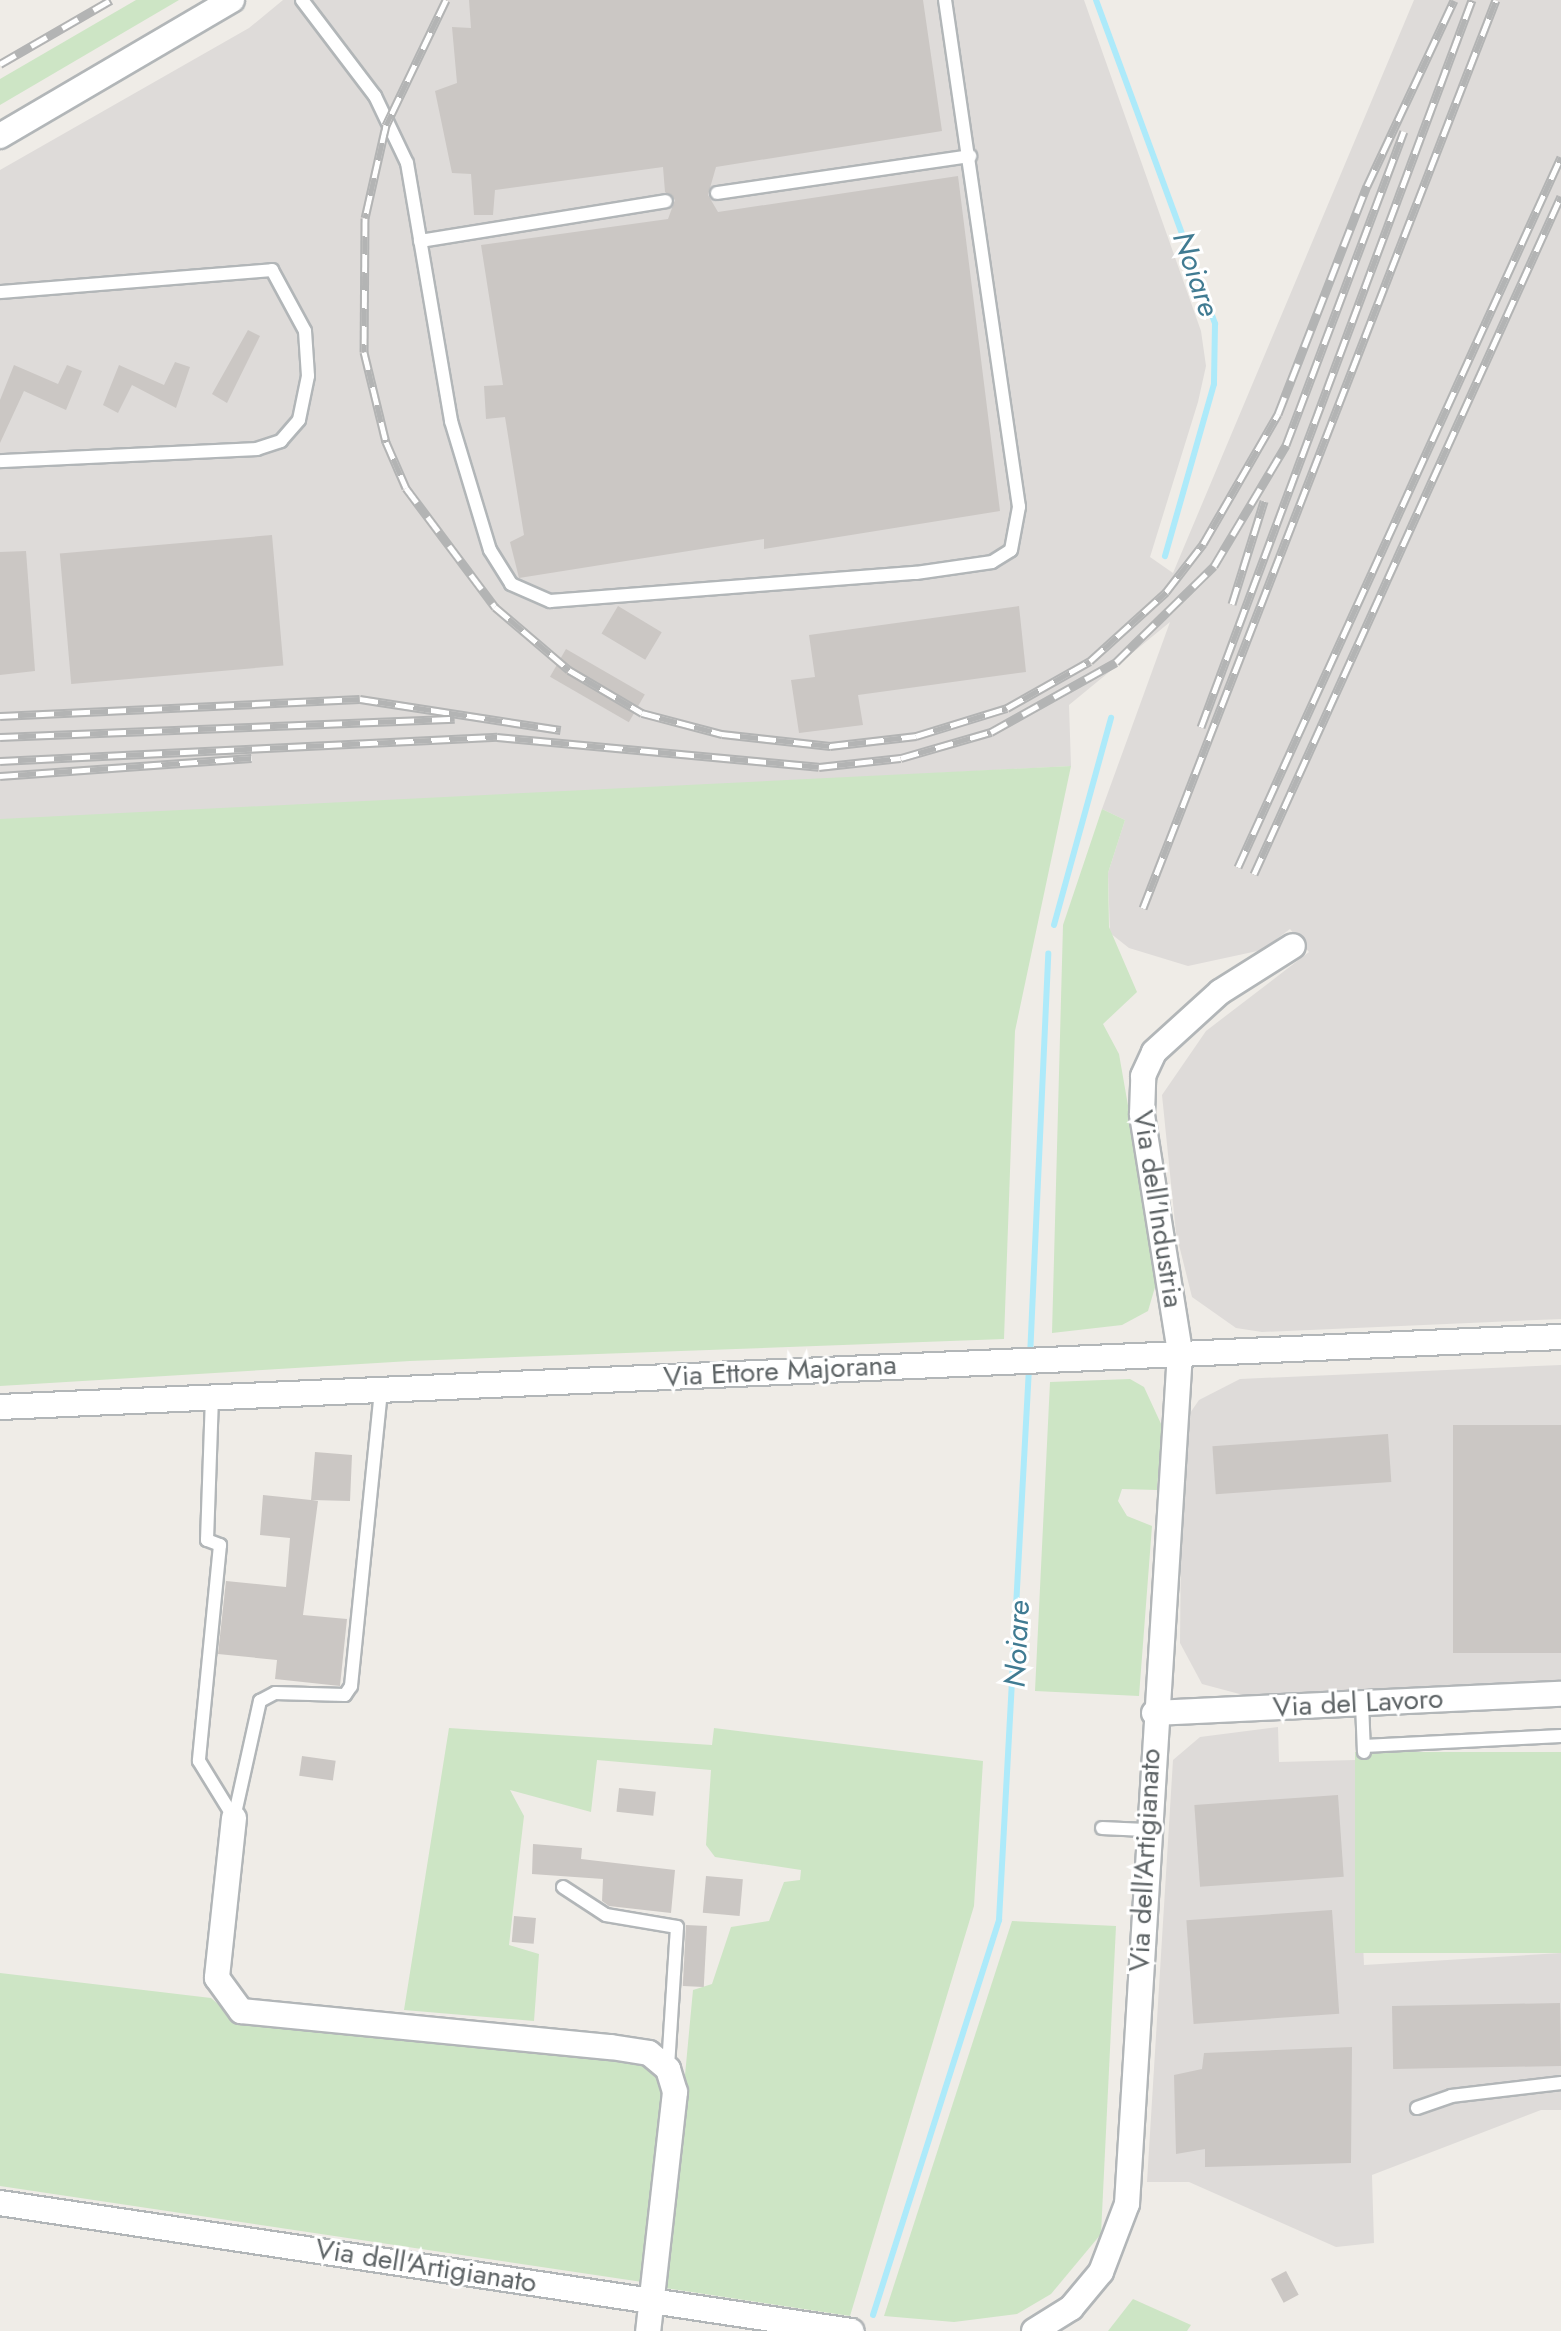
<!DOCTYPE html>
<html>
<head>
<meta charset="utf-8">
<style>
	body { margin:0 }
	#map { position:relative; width:1561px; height:2331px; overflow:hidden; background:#efece7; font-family:Jost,sans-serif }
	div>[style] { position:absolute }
	.industrial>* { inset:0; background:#dedbd9 }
	.green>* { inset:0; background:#cde5c5; transform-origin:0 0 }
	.stream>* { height:6px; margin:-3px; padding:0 3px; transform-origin:3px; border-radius:3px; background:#adeafa }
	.building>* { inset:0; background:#cbc7c4; transform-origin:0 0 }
	.roads { filter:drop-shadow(2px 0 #b2b6b8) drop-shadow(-2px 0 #b2b6b8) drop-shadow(0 2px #b2b6b8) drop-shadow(0 -2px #b2b6b8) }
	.service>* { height:12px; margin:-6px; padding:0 6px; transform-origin:6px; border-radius:6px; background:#fff }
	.minor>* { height:24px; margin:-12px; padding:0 12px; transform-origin:12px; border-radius:12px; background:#fff }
	.rail>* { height:9px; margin-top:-4.5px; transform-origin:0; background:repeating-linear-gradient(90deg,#fff 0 18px,#b3b4b4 0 36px); box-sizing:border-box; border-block:2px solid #b3b4b4 }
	span { translate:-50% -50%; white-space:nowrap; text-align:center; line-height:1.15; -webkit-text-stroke:6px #fff; paint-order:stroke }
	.street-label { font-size:28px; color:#5e6466 }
	.water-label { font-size:30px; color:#407b92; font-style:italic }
</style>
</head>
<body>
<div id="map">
	<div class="industrial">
		<div style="clip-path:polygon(283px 0,1084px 0,1201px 331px,1206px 366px,1198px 402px,1150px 557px,1173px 573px,1414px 0,1561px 0,1561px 1319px,1262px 1332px,1236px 1328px,1192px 1297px,1176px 1233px,1162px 1095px,1206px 1031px,1309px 952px,1290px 929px,1262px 950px,1188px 966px,1129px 948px,1110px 933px,1108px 873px,1125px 820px,1102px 809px,1170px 622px,1069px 705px,1071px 766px,0 823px,0 170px,249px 28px)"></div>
		<div style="clip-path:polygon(1561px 1365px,1561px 1680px,1247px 1696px,1202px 1684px,1180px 1643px,1182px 1454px,1188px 1416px,1199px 1400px,1240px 1379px)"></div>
		<div style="clip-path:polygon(1278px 1727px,1279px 1762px,1355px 1760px,1364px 1965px,1561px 1953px,1561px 2110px,1541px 2110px,1372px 2175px,1374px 2243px,1336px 2247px,1189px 2182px,1147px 2182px,1173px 1760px,1200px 1737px)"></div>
	</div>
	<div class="green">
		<div style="clip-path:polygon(136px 0,179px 0,0 105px,0 79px)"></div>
		<div style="clip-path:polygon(1071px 766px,1015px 1031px,1004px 1339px,410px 1361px,0 1386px,0 819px)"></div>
		<div style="clip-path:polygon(1102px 809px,1125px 820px,1108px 873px,1109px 927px,1137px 992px,1103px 1024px,1119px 1054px,1158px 1277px,1148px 1311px,1122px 1325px,1052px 1333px,1063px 925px)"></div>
		<div style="clip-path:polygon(1130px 1379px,1144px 1387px,1162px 1426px,1157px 1490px,1122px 1489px,1118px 1501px,1127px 1516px,1152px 1526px,1139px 1696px,1035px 1691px,1050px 1382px)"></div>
		<div style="clip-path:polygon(449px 1728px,712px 1745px,714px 1728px,983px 1761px,974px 1906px,850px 2316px,665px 2288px,693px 1990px,712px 1984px,731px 1927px,769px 1921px,784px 1882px,800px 1880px,801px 1870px,715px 1857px,706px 1845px,711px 1770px,597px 1760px,591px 1812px,510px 1790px,524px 1816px,509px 1945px,539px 1954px,534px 2021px,404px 2010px)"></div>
		<div style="left:1561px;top:1752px;width:201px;height:206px;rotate:90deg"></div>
		<div style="clip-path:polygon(1012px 1921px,1116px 1926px,1101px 2234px,1051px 2294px,1017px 2314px,954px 2322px,884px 2316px)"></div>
		<div style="clip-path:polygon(0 1973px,211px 1998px,231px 2015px,643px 2059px,665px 2089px,649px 2283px,0 2186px)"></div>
		<div style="clip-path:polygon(1133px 2299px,1191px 2325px,1187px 2331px,1108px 2331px)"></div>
	</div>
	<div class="stream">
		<div style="left:1096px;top:0;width:345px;rotate:69.8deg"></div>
		<div style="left:1215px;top:324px;width:60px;rotate:91deg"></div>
		<div style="left:1214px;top:384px;width:179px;rotate:105.9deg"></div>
		<div style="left:1054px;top:925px;width:215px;rotate:-74.6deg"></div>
		<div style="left:1030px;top:1357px;width:404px;rotate:-87.4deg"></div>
		<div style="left:873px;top:2315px;width:415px;rotate:-72.3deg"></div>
		<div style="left:999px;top:1920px;width:553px;rotate:-86.89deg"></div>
	</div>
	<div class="building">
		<div style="clip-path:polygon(469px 0,923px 0,942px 131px,716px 167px,708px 195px,718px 212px,958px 176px,1000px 511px,764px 549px,764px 539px,519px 578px,510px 542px,524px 535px,505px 417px,486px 419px,484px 386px,503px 385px,481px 245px,668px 219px,675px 200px,665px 192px,663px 167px,495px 190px,493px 215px,474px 215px,471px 174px,452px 173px,435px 91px,457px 83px,452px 27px,471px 28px)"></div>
		<div style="clip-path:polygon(248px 330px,260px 336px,227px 403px,212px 394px)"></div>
		<div style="clip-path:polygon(175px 362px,190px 367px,176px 408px,132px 385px,118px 413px,103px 405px,119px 365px,164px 385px)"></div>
		<div style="clip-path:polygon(14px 365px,58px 384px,67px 365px,82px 371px,66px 410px,24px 391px,0 443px,0 400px)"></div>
		<div style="left:272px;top:535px;width:131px;height:213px;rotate:85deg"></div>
		<div style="clip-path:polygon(26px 551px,35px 671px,0 675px,0 552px)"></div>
		<div style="left:618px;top:606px;width:51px;height:32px;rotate:31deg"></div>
		<div style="clip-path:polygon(1019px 606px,1026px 672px,858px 695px,863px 725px,799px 733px,791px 680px,815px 677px,809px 635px)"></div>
		<div style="left:566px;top:649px;width:91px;height:32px;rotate:30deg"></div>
		<div style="left:1561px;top:1425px;width:228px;height:108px;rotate:90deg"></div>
		<div style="left:1388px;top:1434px;width:48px;height:176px;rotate:86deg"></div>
		<div style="clip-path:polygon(315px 1452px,352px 1455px,350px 1501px,312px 1500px,318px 1501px,303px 1615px,347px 1619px,340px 1686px,275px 1679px,277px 1660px,218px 1654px,226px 1581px,286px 1587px,290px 1538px,260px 1535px,263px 1495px,311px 1500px)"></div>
		<div style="left:302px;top:1756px;width:34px;height:20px;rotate:8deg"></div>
		<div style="left:619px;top:1788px;width:37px;height:24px;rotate:6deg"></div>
		<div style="left:1338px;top:1795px;width:82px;height:144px;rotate:86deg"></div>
		<div style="clip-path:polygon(533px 1844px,582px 1848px,581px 1859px,675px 1870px,671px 1913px,609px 1906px,602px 1901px,603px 1879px,532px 1874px)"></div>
		<div style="left:706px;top:1876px;width:37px;height:37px;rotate:5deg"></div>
		<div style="left:1332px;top:1910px;width:104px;height:146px;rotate:86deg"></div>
		<div style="left:514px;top:1916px;width:22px;height:26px;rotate:5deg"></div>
		<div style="left:686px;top:1925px;width:21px;height:61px;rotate:3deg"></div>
		<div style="left:1560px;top:2003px;width:63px;height:168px;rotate:89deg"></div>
		<div style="clip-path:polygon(1352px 2047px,1351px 2163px,1205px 2167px,1205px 2149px,1176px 2154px,1174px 2075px,1202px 2069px,1204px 2053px)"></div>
		<div style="left:1286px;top:2271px;width:27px;height:17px;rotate:62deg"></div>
	</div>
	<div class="roads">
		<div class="service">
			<div style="left:302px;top:0;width:121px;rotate:52.8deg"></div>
			<div style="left:375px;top:96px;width:74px;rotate:64.5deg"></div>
			<div style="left:407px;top:163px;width:262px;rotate:80.3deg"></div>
			<div style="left:451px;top:421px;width:135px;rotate:73.2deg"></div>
			<div style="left:490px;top:550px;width:40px;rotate:58deg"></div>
			<div style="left:511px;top:584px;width:43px;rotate:23.6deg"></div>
			<div style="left:550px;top:601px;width:367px;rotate:-4.4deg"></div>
			<div style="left:916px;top:573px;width:77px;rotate:-8.2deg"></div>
			<div style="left:992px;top:562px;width:22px;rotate:-32deg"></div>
			<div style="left:1011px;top:550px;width:44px;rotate:-79.5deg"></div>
			<div style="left:1019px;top:507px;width:512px;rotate:-98.3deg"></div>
			<div style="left:717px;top:193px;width:256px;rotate:-8.3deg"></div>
			<div style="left:420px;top:241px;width:249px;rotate:-9.2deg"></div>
			<div style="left:0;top:292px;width:273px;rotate:-4.6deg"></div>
			<div style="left:272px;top:270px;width:69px;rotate:61.6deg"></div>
			<div style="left:305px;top:331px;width:45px;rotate:86.2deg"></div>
			<div style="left:308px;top:376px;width:45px;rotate:101.6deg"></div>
			<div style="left:299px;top:420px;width:28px;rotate:131deg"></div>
			<div style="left:281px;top:441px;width:25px;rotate:162deg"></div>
			<div style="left:257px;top:449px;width:257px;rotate:177.3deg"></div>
			<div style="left:212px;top:1397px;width:143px;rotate:92deg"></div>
			<div style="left:207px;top:1540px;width:14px;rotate:21deg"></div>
			<div style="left:220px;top:1545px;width:217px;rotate:95.6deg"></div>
			<div style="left:199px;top:1761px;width:67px;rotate:58.4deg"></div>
			<div style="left:1362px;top:1703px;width:49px;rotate:87.7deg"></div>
			<div style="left:1364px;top:1746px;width:197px;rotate:-2.9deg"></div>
			<div style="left:234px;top:1818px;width:120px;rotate:-77.5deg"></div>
			<div style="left:260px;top:1701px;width:17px;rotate:-28deg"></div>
			<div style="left:275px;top:1693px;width:70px;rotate:1.6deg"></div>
			<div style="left:345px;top:1695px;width:11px;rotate:-56deg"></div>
			<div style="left:351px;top:1686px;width:297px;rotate:-84.2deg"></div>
			<div style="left:1102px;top:1828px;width:43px;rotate:2.7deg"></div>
			<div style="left:563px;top:1887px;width:51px;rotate:33.1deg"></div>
			<div style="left:606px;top:1915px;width:72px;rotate:9.6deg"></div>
			<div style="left:677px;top:1927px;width:140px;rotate:93.7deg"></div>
			<div style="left:1417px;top:2108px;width:36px;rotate:-19deg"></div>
			<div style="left:1451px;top:2096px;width:111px;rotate:-6.7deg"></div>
		</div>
		<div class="minor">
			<div style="left:0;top:136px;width:269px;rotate:-30.4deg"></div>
			<div style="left:0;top:1407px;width:1563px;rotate:-2.57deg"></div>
			<div style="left:1154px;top:1713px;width:407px;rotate:-2.7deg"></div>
			<div style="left:234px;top:1818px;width:161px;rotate:96.1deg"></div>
			<div style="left:217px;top:1978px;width:41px;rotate:54deg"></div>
			<div style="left:241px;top:2011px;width:372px;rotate:5.6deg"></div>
			<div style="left:611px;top:2047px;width:38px;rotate:9deg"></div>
			<div style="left:649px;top:2053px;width:25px;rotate:40deg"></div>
			<div style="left:668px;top:2069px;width:24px;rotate:73deg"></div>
			<div style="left:675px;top:2092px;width:241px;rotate:96.4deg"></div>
			<div style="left:0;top:2203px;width:861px;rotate:8.55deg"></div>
			<div style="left:1034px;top:2331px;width:44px;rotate:-31.9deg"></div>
			<div style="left:1071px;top:2308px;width:47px;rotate:-50.2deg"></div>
			<div style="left:1101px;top:2272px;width:73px;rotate:-69.1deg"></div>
			<div style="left:1127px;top:2204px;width:854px;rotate:-86.44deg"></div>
			<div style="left:1180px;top:1352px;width:241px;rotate:-99.1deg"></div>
			<div style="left:1142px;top:1114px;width:38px;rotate:-88deg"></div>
			<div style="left:1143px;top:1076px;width:26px;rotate:-65deg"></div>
			<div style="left:1154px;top:1052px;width:89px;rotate:-42.3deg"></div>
			<div style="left:1220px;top:992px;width:86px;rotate:-32.2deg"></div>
		</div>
	</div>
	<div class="rail">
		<div style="left:446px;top:0;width:139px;rotate:115.6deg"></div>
		<div style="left:386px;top:125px;width:95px;rotate:102.7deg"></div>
		<div style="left:365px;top:218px;width:134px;rotate:90.4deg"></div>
		<div style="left:364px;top:352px;width:93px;rotate:76.3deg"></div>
		<div style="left:386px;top:442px;width:50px;rotate:66.5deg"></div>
		<div style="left:406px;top:488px;width:149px;rotate:53.2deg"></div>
		<div style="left:495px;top:607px;width:97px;rotate:40.4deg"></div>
		<div style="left:569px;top:670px;width:85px;rotate:30.5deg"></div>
		<div style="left:642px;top:713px;width:83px;rotate:14.7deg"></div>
		<div style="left:722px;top:734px;width:109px;rotate:6.3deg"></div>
		<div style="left:830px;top:746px;width:87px;rotate:-6.6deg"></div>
		<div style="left:916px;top:736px;width:95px;rotate:-17.1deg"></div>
		<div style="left:1007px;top:708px;width:95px;rotate:-29.5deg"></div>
		<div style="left:1090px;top:661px;width:103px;rotate:-42.2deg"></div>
		<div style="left:1166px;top:592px;width:61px;rotate:-52.4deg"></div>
		<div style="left:1203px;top:544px;width:150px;rotate:-60deg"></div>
		<div style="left:1278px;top:414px;width:245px;rotate:-68.7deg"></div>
		<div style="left:1367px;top:186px;width:205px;rotate:-64.9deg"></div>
		<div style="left:0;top:64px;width:128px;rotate:-30deg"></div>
		<div style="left:1232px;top:604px;width:108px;rotate:-72.7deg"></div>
		<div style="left:0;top:716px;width:360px;rotate:-2.7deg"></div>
		<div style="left:360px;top:699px;width:203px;rotate:8.8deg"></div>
		<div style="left:1201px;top:727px;width:776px;rotate:-69.56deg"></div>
		<div style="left:0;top:737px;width:455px;rotate:-2.3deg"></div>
		<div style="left:0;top:761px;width:498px;rotate:-2.8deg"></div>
		<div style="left:497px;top:737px;width:323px;rotate:5.3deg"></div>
		<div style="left:819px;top:767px;width:82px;rotate:-6.3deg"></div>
		<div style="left:901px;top:758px;width:94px;rotate:-16.1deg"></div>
		<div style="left:991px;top:732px;width:143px;rotate:-29.2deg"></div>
		<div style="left:1116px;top:662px;width:137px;rotate:-44.4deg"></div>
		<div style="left:1214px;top:566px;width:141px;rotate:-59.2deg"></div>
		<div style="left:1286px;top:445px;width:335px;rotate:-69.4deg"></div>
		<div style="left:0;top:776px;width:252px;rotate:-4.1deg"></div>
		<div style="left:1238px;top:867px;width:780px;rotate:-65.54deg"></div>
		<div style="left:1254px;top:874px;width:744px;rotate:-65.64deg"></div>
		<div style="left:1143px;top:908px;width:974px;rotate:-68.76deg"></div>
	</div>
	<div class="street-label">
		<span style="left:1158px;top:1209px;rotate:81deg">Via dell'Industria</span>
		<span style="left:780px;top:1371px;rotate:-3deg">Via Ettore Majorana</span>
		<span style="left:1358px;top:1703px;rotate:-3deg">Via del Lavoro</span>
		<span style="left:1145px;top:1860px;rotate:-87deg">Via dell'Artigianato</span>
		<span style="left:426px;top:2266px;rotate:9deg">Via dell'Artigianato</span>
	</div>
	<div class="water-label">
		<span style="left:1196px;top:274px;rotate:71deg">Noiare</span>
		<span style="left:1017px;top:1644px;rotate:-87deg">Noiare</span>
	</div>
</div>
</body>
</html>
